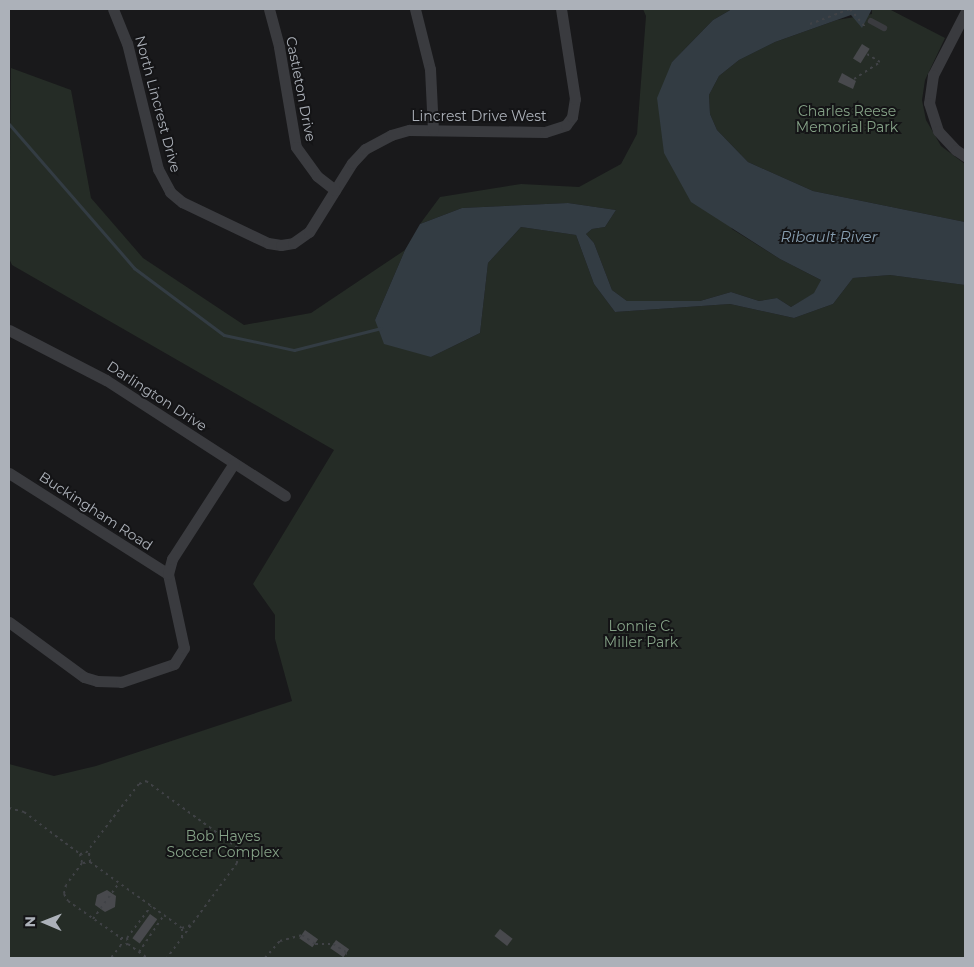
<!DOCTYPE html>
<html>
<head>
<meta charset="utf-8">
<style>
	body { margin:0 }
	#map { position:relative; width:974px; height:967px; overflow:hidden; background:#19191b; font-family:Montserrat,sans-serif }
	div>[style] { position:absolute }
	.green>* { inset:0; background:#252c26 }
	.water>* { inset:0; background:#333c43 }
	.stream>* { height:3px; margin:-1.5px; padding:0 1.5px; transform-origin:1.5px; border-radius:1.5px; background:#333c43 }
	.building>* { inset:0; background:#48494d; transform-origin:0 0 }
	.path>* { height:2px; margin-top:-1px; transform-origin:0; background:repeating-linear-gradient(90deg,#404246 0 2.5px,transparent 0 6.5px) }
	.lane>* { height:5.5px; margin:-2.75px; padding:0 2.75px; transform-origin:2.75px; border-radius:2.75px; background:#3a3b3f }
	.street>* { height:11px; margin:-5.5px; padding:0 5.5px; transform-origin:5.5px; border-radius:5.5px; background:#3a3b3f }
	span { translate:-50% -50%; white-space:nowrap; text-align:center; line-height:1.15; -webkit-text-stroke:4px #141416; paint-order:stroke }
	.street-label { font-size:14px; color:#acb1b9 }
	.park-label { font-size:14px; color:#85a287 }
	.water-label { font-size:15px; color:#879eb0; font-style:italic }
	.frame { position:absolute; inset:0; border:10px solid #acb1b9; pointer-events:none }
	.north { position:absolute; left:20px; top:897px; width:50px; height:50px; -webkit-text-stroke:4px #141416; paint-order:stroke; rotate:271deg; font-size:14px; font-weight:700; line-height:20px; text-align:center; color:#acb1b9 }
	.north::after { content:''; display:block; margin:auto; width:18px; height:22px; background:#acb1b9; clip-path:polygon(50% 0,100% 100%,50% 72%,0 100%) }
</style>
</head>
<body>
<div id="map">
	<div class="green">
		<div style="clip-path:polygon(643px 9px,732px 9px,713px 20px,672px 62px,732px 229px,780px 259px,821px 280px,815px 293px,791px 307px,777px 298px,759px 301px,731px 292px,700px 301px,627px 301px,612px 290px,594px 243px,586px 234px,592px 229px,605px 227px,616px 210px,568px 203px,462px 208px,420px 224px,440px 197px,521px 184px,579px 187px,621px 164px,637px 134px,646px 16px)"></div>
		<div style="clip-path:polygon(872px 9px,889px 9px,945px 38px,925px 80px,922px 100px,926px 120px,941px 146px,965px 164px,965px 222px,813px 191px,748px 162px,717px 130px,710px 114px,709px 95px,719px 76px,739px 60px,775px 42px,837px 20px,872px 14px)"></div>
		<div style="clip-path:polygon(11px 68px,71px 90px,91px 198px,143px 258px,244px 325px,311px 313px,405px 250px,375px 320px,431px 357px,480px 333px,488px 263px,521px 227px,576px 235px,594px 284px,615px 312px,730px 304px,794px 318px,833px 304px,853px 278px,890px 275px,965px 285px,965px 958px,9px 958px,9px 764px,54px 776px,96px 766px,292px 701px,275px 639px,275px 615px,253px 584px,334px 450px,12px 265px,9px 258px)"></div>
	</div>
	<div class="water">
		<div style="clip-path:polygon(732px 9px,872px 9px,862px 28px,851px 15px,775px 42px,739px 60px,719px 76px,709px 95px,710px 114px,717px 130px,748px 162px,813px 191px,965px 222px,965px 285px,890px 275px,853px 278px,833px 304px,794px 318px,730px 304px,615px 312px,594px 284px,576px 235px,521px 227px,488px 263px,480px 333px,431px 357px,384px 344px,375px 320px,405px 250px,420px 224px,462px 208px,568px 203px,616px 210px,605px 227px,592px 229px,586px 234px,594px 243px,612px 290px,627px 301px,700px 301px,731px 292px,759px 301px,777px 298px,791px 307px,814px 293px,821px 280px,780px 259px,691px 202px,664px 153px,657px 98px,672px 62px,713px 20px)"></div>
	</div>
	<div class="stream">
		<div style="left:9px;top:124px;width:191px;rotate:49deg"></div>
		<div style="left:134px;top:268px;width:112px;rotate:36.7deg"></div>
		<div style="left:224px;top:335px;width:72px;rotate:12.1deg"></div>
		<div style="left:294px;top:350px;width:90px;rotate:-14.2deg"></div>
	</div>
	<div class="building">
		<div style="left:862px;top:44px;width:9px;height:17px;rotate:32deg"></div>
		<div style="clip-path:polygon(842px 73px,856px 81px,853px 89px,838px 82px)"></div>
		<div style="clip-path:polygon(107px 890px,116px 896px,115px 907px,105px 912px,95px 905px,97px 895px)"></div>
		<div style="left:150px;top:914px;width:9px;height:30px;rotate:36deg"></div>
		<div style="left:500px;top:929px;width:16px;height:9px;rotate:38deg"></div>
		<div style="left:305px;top:930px;width:16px;height:10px;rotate:35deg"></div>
		<div style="left:336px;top:940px;width:16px;height:10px;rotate:35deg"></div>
	</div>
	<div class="path">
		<div style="left:810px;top:24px;width:43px;rotate:-20.6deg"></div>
		<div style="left:850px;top:9px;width:23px;rotate:50deg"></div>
		<div style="left:854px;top:79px;width:31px;rotate:-33deg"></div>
		<div style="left:880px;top:62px;width:15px;rotate:-148deg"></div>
		<div style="left:9px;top:808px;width:16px;rotate:15deg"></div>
		<div style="left:24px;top:812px;width:70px;rotate:36.9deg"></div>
		<div style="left:80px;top:854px;width:6px;rotate:-9deg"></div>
		<div style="left:86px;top:853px;width:87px;rotate:-52.5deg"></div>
		<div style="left:139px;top:784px;width:8px;rotate:-23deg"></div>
		<div style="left:146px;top:781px;width:114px;rotate:36.1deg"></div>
		<div style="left:238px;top:848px;width:15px;rotate:94deg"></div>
		<div style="left:237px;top:863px;width:118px;rotate:126.4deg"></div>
		<div style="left:80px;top:854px;width:9px;rotate:77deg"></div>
		<div style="left:82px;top:863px;width:27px;rotate:126deg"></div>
		<div style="left:66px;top:885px;width:9px;rotate:103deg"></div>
		<div style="left:64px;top:894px;width:8px;rotate:60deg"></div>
		<div style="left:68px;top:901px;width:65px;rotate:34.9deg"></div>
		<div style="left:121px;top:938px;width:7px;rotate:90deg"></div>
		<div style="left:121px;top:945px;width:16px;rotate:128deg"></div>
		<div style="left:90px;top:862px;width:113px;rotate:35.7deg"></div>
		<div style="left:182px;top:928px;width:9px;rotate:-18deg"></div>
		<div style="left:83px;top:863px;width:7px;rotate:-8deg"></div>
		<div style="left:90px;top:862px;width:10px;rotate:-96deg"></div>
		<div style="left:93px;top:919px;width:44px;rotate:-54.2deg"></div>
		<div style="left:121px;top:938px;width:6px"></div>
		<div style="left:127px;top:938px;width:6px;rotate:81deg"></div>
		<div style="left:128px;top:944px;width:6px;rotate:171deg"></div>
		<div style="left:127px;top:938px;width:40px;rotate:-53deg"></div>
		<div style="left:182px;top:938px;width:10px;rotate:-90deg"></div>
		<div style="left:128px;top:944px;width:24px;rotate:36deg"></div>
		<div style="left:139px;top:952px;width:45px;rotate:-56deg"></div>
		<div style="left:265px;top:958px;width:23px;rotate:-49deg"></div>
		<div style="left:280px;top:941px;width:23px;rotate:-15deg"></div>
		<div style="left:302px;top:935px;width:16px;rotate:35deg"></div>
		<div style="left:315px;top:944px;width:18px"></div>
		<div style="left:333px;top:944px;width:15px;rotate:32deg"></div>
		<div style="left:346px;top:952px;width:6px;rotate:99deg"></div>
	</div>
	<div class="lane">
		<div style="left:871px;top:21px;width:15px;rotate:28deg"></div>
	</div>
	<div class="street">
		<div style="left:113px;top:9px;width:37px;rotate:68deg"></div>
		<div style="left:127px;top:43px;width:130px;rotate:76.2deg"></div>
		<div style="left:158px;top:169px;width:26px;rotate:62deg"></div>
		<div style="left:170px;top:192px;width:16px;rotate:40deg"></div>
		<div style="left:182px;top:202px;width:95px;rotate:25.5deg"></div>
		<div style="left:268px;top:243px;width:13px;rotate:9deg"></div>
		<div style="left:281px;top:245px;width:12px;rotate:-9deg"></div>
		<div style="left:293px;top:243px;width:19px;rotate:-35deg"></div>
		<div style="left:309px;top:232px;width:81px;rotate:-58.1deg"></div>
		<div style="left:352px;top:163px;width:19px;rotate:-47deg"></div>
		<div style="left:365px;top:149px;width:30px;rotate:-28deg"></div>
		<div style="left:391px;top:135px;width:19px;rotate:-16deg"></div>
		<div style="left:409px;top:130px;width:136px;rotate:0.8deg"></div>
		<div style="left:545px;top:132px;width:22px;rotate:-18deg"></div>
		<div style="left:566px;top:125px;width:10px;rotate:-53deg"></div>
		<div style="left:572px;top:117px;width:18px;rotate:-81deg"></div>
		<div style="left:575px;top:99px;width:91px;rotate:-98.8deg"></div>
		<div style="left:269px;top:9px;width:39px;rotate:75deg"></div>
		<div style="left:279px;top:47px;width:101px;rotate:80.4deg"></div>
		<div style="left:296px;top:147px;width:36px;rotate:54deg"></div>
		<div style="left:317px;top:176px;width:23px;rotate:38deg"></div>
		<div style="left:415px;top:9px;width:62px;rotate:76deg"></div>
		<div style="left:430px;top:69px;width:61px;rotate:87.2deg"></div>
		<div style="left:965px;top:13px;width:70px;rotate:117.3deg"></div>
		<div style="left:933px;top:75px;width:28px;rotate:98deg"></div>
		<div style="left:929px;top:103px;width:29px;rotate:72deg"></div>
		<div style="left:938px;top:131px;width:26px;rotate:47deg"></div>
		<div style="left:956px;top:150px;width:11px;rotate:34deg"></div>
		<div style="left:9px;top:330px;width:109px;rotate:27.3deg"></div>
		<div style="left:106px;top:380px;width:213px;rotate:32.9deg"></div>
		<div style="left:9px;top:473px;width:188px;rotate:32.4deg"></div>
		<div style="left:9px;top:622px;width:93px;rotate:36.3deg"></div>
		<div style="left:84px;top:677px;width:14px;rotate:17deg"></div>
		<div style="left:97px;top:681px;width:24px;rotate:2deg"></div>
		<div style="left:121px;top:682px;width:56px;rotate:-18.8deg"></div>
		<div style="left:174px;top:664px;width:19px;rotate:-58deg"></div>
		<div style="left:184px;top:648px;width:76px;rotate:-102.2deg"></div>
		<div style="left:168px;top:574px;width:16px;rotate:-75deg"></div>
		<div style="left:172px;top:559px;width:114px;rotate:-57.1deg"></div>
	</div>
	<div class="street-label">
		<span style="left:301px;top:89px;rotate:79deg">Castleton Drive</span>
		<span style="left:158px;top:104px;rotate:75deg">North Lincrest Drive</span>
		<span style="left:479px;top:116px">Lincrest Drive West</span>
		<span style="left:157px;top:396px;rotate:33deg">Darlington Drive</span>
		<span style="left:96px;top:511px;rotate:33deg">Buckingham Road</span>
	</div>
	<div class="park-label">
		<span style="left:847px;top:119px">Charles Reese<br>Memorial Park</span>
		<span style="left:641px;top:634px">Lonnie C.<br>Miller Park</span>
		<span style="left:223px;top:844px">Bob Hayes<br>Soccer Complex</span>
	</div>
	<div class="water-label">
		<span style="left:829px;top:237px">Ribault River</span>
	</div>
	<div class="frame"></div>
	<div class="north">N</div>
</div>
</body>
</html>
